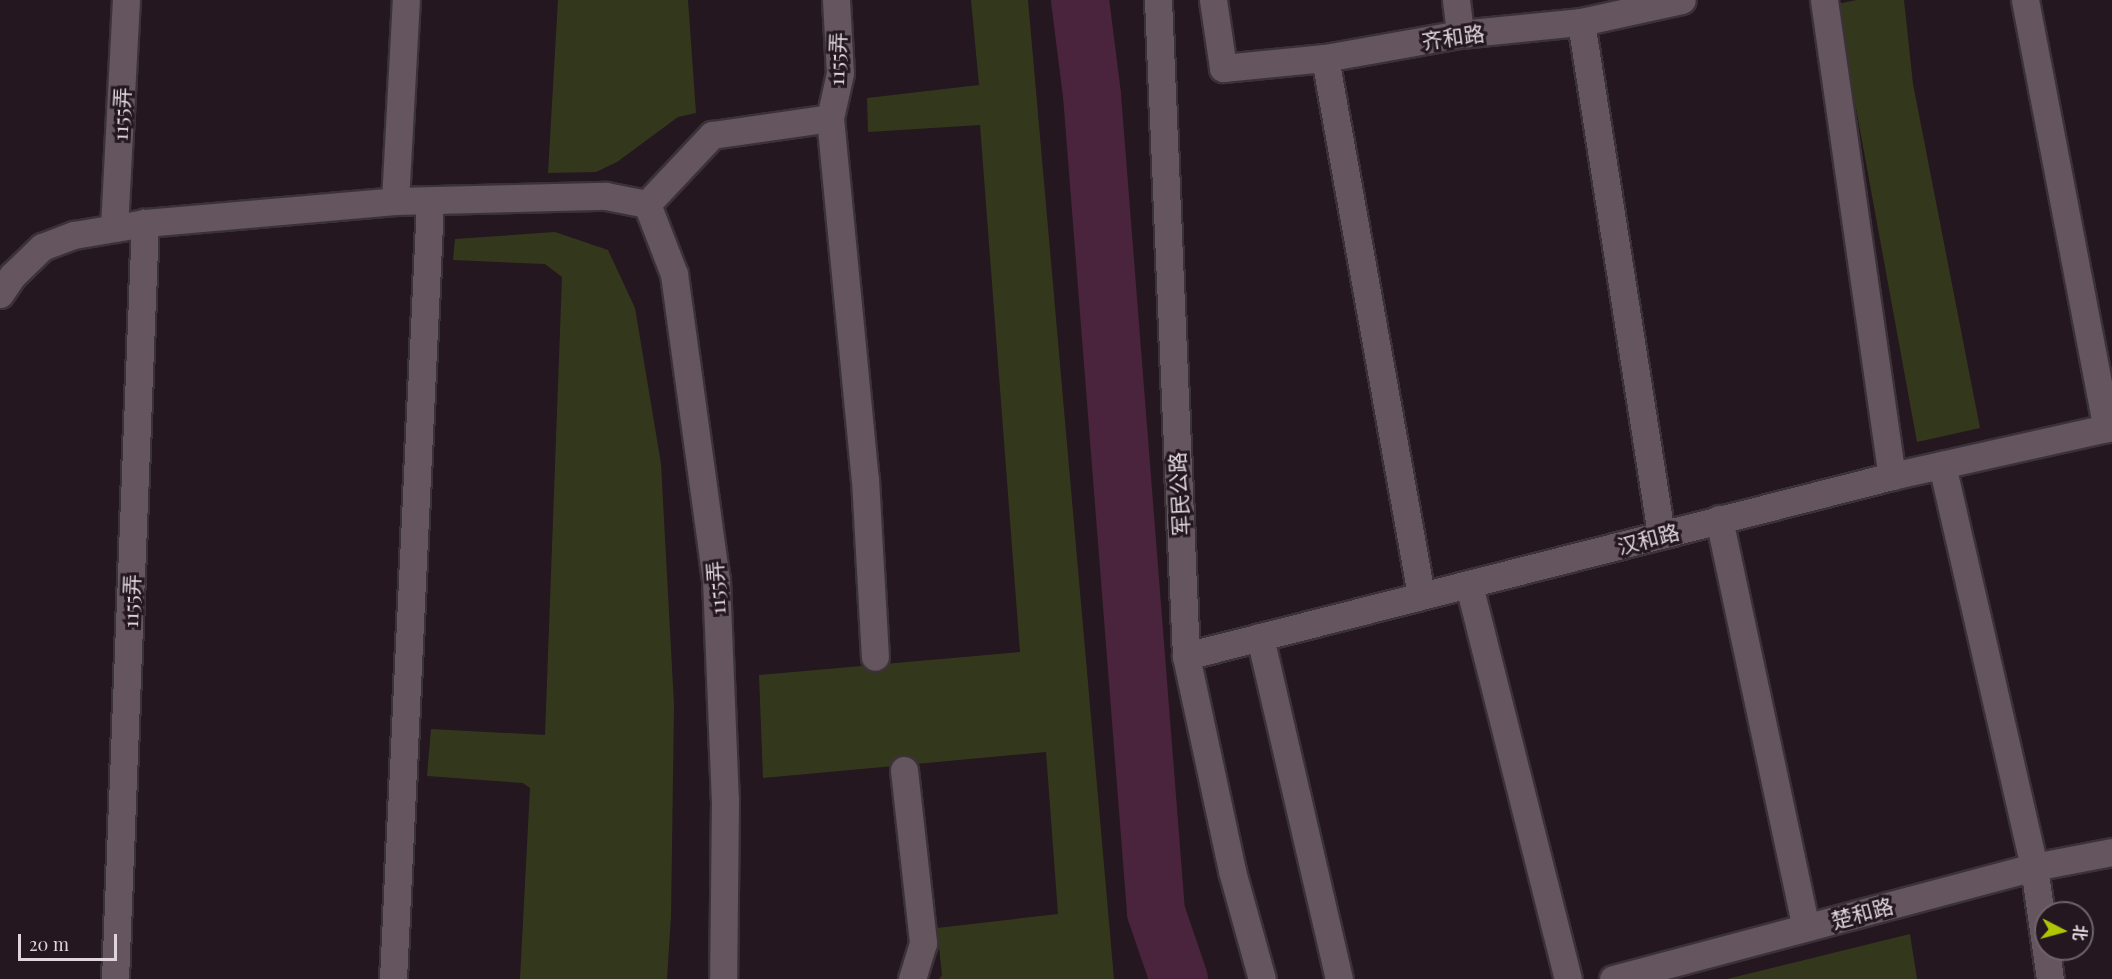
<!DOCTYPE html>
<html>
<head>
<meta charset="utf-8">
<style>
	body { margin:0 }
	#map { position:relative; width:2112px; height:979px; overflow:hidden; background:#24171f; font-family:"Playfair Display","Noto Sans SC",serif }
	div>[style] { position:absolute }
	.green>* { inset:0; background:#33381d }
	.river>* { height:58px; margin:-29px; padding:0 29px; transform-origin:29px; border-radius:29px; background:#4a243c }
	.roads { filter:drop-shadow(2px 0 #3b3237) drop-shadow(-2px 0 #3b3237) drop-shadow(0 2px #3b3237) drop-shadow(0 -2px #3b3237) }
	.street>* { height:27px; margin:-13.5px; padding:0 13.5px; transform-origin:13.5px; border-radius:13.5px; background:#65555e }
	span { translate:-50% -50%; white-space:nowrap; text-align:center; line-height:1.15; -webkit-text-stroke:6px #24171f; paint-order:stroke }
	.street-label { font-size:21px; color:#dfd5da }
	.north { position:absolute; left:2034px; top:901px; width:60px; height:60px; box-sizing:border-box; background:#24171f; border:2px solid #6f636a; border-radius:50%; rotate:96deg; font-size:16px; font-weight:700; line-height:24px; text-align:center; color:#dfd5da }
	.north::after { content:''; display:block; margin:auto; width:21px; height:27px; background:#afc505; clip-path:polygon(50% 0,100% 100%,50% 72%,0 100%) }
	.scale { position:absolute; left:18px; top:934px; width:99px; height:27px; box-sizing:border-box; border:3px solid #dfd5da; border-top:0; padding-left:8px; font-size:18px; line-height:21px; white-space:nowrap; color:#dfd5da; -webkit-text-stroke:4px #24171f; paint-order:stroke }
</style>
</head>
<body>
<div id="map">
	<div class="green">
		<div style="clip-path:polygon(558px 0,688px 0,696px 113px,678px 117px,617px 162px,596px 172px,548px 173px)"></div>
		<div style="clip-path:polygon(971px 0,1028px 0,1114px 979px,939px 979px,942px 975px,937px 928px,1058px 914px,1046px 752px,763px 778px,759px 675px,1020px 652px,980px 125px,868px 132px,867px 98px,979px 85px)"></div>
		<div style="clip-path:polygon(1857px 0,1904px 0,1913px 84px,1980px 428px,1917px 442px,1837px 4px)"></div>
		<div style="clip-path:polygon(555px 232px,608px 250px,635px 308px,661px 464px,674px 705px,671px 916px,667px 979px,520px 979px,530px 788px,523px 783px,427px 776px,431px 729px,545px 735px,562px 277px,545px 264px,453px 260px,455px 239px)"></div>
		<div style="clip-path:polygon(1910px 934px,1917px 979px,1727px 979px)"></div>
	</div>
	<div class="river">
		<div style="left:1080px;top:0;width:96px;rotate:82.8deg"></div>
		<div style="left:1092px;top:95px;width:820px;rotate:85.52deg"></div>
		<div style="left:1156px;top:912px;width:71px;rotate:71.1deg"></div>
	</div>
	<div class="roads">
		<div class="street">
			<div style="left:836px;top:0;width:73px;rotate:86.9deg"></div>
			<div style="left:840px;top:73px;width:46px;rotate:102.5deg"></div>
			<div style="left:830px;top:118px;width:363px;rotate:84.5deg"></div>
			<div style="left:865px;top:479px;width:178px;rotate:86.8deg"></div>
			<div style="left:1158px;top:0;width:657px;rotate:87.56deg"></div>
			<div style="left:1186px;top:656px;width:220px;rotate:77.9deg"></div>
			<div style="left:1232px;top:871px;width:112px;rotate:74.5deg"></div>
			<div style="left:1213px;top:0;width:69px;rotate:81.6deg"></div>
			<div style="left:1223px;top:68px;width:102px;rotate:-5.6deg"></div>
			<div style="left:1325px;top:58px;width:137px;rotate:-10.1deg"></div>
			<div style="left:1460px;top:34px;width:122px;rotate:-5.7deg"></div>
			<div style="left:1581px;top:22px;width:103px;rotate:-12.3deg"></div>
			<div style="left:1456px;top:0;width:34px;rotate:83deg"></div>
			<div style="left:1824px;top:0;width:481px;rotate:81.9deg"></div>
			<div style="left:2025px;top:0;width:436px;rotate:79.2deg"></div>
			<div style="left:1581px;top:22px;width:518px;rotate:81.12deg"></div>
			<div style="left:1325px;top:58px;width:546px;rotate:79.86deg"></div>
			<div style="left:395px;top:201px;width:201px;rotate:-86.9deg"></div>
			<div style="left:647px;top:204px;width:95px;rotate:-46.7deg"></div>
			<div style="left:712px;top:135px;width:119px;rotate:-8.2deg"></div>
			<div style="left:114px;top:228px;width:228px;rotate:-87deg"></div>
			<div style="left:0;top:294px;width:22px;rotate:-56deg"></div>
			<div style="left:12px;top:276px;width:42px;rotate:-44deg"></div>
			<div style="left:42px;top:247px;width:34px;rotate:-21deg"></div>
			<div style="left:74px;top:235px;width:72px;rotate:-9.6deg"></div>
			<div style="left:145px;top:223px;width:251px;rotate:-5deg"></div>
			<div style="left:395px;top:201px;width:211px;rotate:-1.4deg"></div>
			<div style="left:606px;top:196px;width:42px;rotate:11deg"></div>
			<div style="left:647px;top:204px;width:75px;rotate:68.9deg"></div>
			<div style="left:674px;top:274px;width:308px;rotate:82.2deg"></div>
			<div style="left:716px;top:579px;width:221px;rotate:87.7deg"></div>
			<div style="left:725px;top:800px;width:179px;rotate:90.6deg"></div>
			<div style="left:1942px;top:465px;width:412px;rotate:77.1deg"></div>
			<div style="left:2034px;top:867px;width:113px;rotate:81.9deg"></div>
			<div style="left:1719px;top:519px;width:417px;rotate:78deg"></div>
			<div style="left:1469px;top:585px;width:406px;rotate:75.9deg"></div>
			<div style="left:1260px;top:637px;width:351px;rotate:77deg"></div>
			<div style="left:1186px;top:656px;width:729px;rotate:-14.3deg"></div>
			<div style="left:1892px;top:476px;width:225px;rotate:-12.6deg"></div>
			<div style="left:904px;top:770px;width:174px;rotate:83.7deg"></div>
			<div style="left:923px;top:943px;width:38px;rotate:107deg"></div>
			<div style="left:115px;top:979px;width:757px;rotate:-87.73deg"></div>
			<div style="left:393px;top:979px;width:778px;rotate:-87.27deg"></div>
			<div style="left:1613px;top:979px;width:436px;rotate:-14.9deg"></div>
			<div style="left:2034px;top:867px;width:79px;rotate:-10.9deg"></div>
		</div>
	</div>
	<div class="street-label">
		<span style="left:1453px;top:36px;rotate:-8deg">齐和路</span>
		<span style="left:836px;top:59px;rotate:-88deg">1155弄</span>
		<span style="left:120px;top:114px;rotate:-87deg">1155弄</span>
		<span style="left:1178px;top:494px;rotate:-93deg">军民公路</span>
		<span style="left:1648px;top:538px;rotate:-15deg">汉和路</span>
		<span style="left:715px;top:588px;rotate:-94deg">1155弄</span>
		<span style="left:130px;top:601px;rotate:-88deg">1155弄</span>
		<span style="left:1862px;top:912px;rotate:-15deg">楚和路</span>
	</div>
	<div class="north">北</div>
	<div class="scale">20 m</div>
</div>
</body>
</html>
